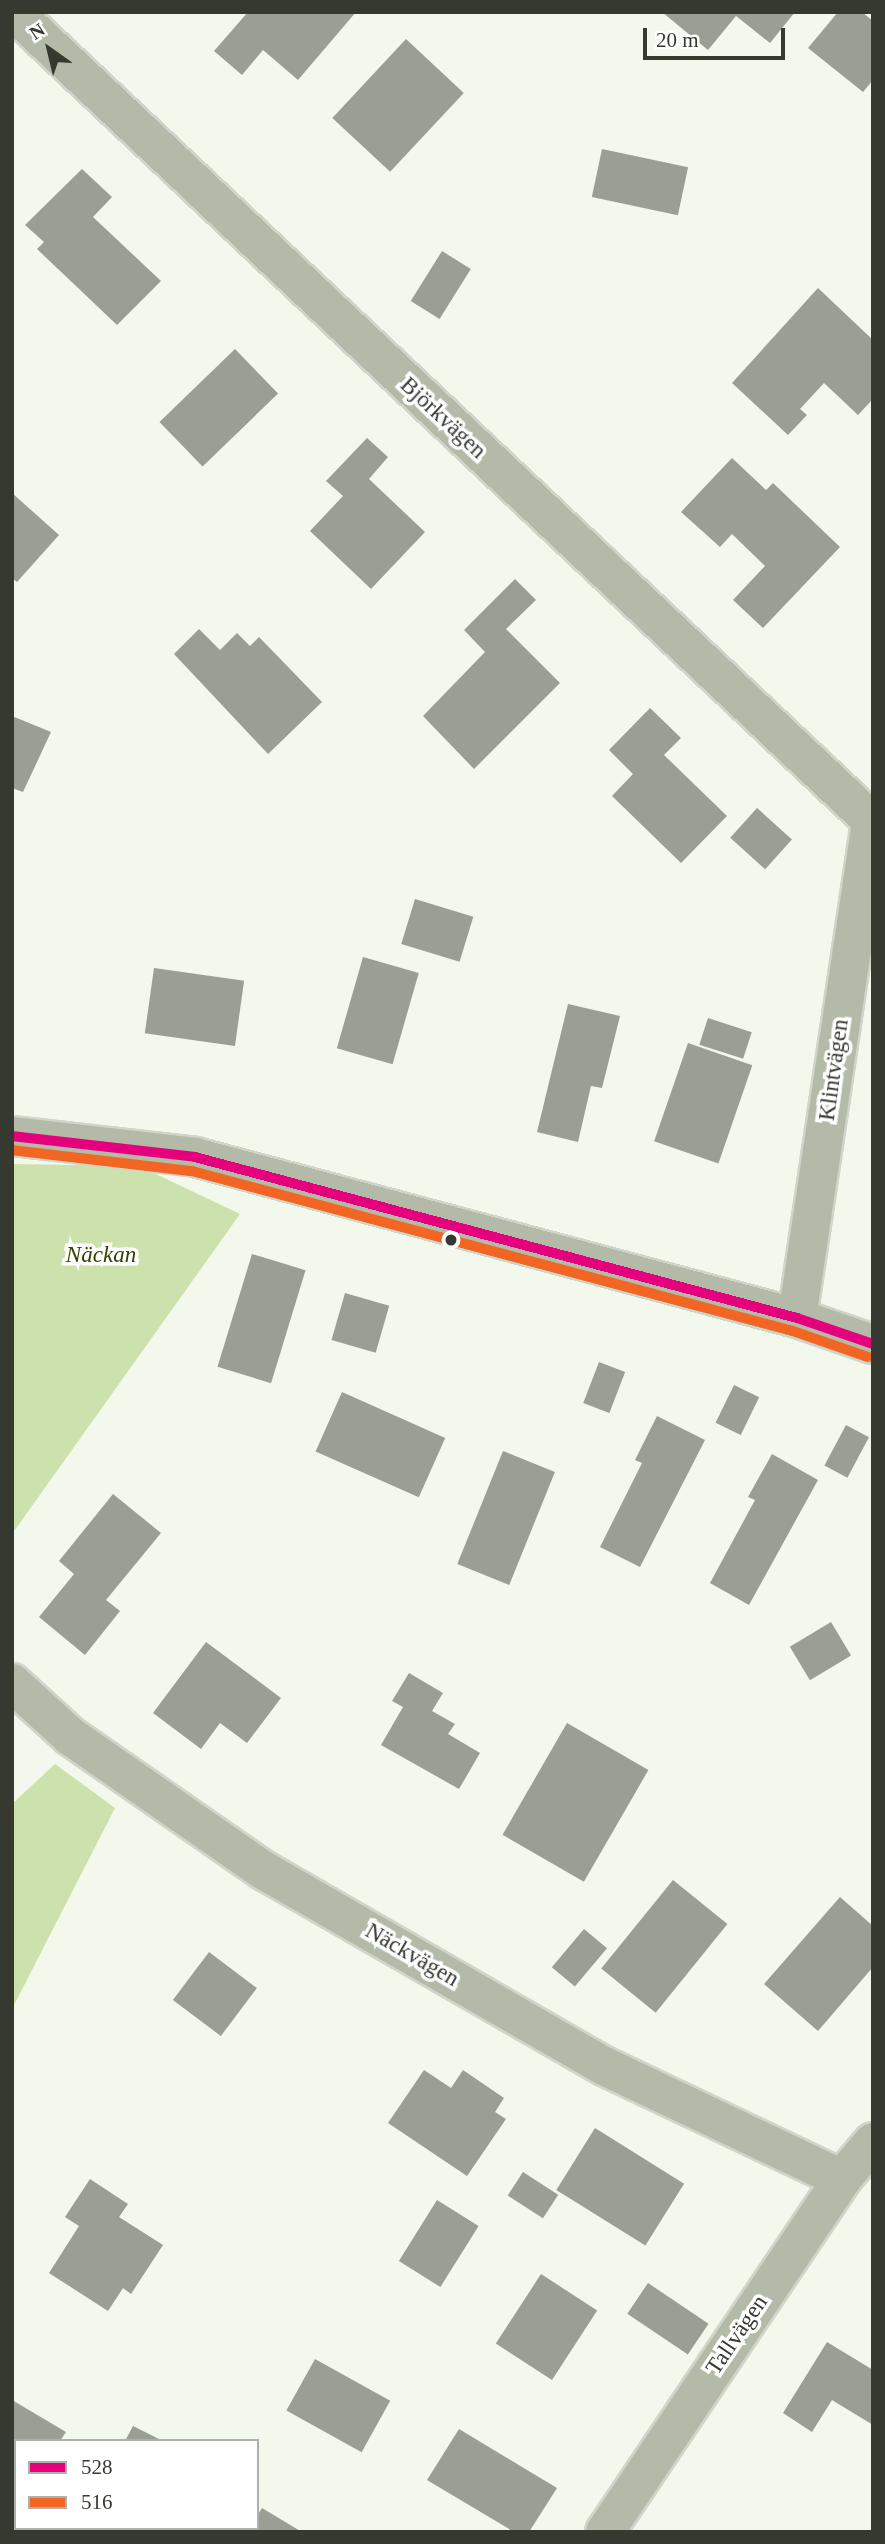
<!DOCTYPE html>
<html>
<head>
<meta charset="utf-8">
<style>
	body { margin:0 }
	#map { position:relative; width:885px; height:2544px; overflow:hidden; background:#f2f8eb; font-family:Georgia,serif }
	div>[style] { position:absolute }
	.forest>* { inset:0; background:#cce1ab }
	.building>* { inset:0; background:#9a9e95; transform-origin:0 0 }
	.roads { filter:drop-shadow(2px 0 #d0d5ca) drop-shadow(-2px 0 #d0d5ca) drop-shadow(0 2px #d0d5ca) drop-shadow(0 -2px #d0d5ca) }
	.minor>* { height:38px; margin:-19px; padding:0 19px; transform-origin:19px; border-radius:19px; background:#b3bba8 }
	.bus-1>* { height:10px; margin:-5px; padding:0 5px; transform-origin:5px; border-radius:5px; background:#e5007d }
	.bus-2>* { height:10px; margin:-5px; padding:0 5px; transform-origin:5px; border-radius:5px; background:#f26522 }
	.dots>* { width:19px; height:19px; translate:-50% -50%; box-sizing:border-box; border:4px solid #fff; border-radius:50% }
	span { translate:-50% -50%; white-space:nowrap; text-align:center; line-height:1.15; -webkit-text-stroke:7px #fff; paint-order:stroke }
	.street-label { font-size:23px; color:#353930 }
	.park-label { font-size:23px; color:#2f4200; font-style:italic }
	.frame { position:absolute; inset:0; border:14px solid #353930; pointer-events:none }
	.legend { position:absolute; left:14px; top:2439px; width:245px; height:91px; box-sizing:border-box; background:#fff; border:2px solid #aeb0ac; margin:0; padding:9px 12px; list-style:none; font-size:21px; color:#353930 }
	.legend li { display:flex; align-items:center; gap:14px; height:35px }
	.legend b { width:35px; border:2px solid #aeb0ac }
	.north { position:absolute; left:14px; top:14px; width:70px; height:70px; -webkit-text-stroke:5px #fff; paint-order:stroke; rotate:326deg; font-size:19px; font-weight:700; line-height:28px; text-align:center; color:#353930 }
	.north::after { content:''; display:block; margin:auto; width:24px; height:32px; background:#353930; clip-path:polygon(50% 0,100% 100%,50% 72%,0 100%) }
	.scale { position:absolute; left:643px; top:28px; width:142px; height:32px; box-sizing:border-box; border:4px solid #353930; border-top:0; padding-left:9px; font-size:21px; line-height:24px; white-space:nowrap; color:#353930; -webkit-text-stroke:5px #fff; paint-order:stroke }
</style>
</head>
<body>
<div id="map">
	<div class="forest">
		<div style="clip-path:polygon(12px 1164px,139px 1166px,240px 1214px,12px 1534px)"></div>
		<div style="clip-path:polygon(55px 1764px,115px 1808px,12px 2009px,12px 1804px)"></div>
	</div>
	<div class="building">
		<div style="clip-path:polygon(248px 12px,356px 12px,298px 80px,263px 50px,242px 75px,214px 51px)"></div>
		<div style="clip-path:polygon(662px 12px,795px 12px,770px 43px,736px 16px,708px 50px)"></div>
		<div style="clip-path:polygon(838px 12px,862px 12px,873px 21px,873px 80px,863px 92px,808px 48px)"></div>
		<div style="left:406px;top:39px;width:79px;height:108px;rotate:43deg"></div>
		<div style="left:602px;top:149px;width:88px;height:49px;rotate:12deg"></div>
		<div style="clip-path:polygon(82px 169px,112px 197px,93px 217px,161px 281px,117px 325px,37px 249px,44px 242px,25px 225px)"></div>
		<div style="left:442px;top:251px;width:34px;height:59px;rotate:32deg"></div>
		<div style="clip-path:polygon(818px 288px,873px 340px,873px 399px,858px 415px,824px 383px,800px 409px,807px 415px,788px 435px,732px 383px)"></div>
		<div style="left:235px;top:349px;width:62px;height:105px;rotate:46deg"></div>
		<div style="clip-path:polygon(367px 438px,388px 457px,369px 479px,425px 532px,371px 589px,310px 531px,343px 496px,326px 481px)"></div>
		<div style="clip-path:polygon(732px 458px,766px 490px,773px 483px,840px 547px,763px 628px,733px 600px,765px 566px,732px 534px,720px 547px,681px 512px)"></div>
		<div style="clip-path:polygon(12px 493px,59px 535px,17px 582px,12px 578px)"></div>
		<div style="clip-path:polygon(515px 579px,536px 600px,506px 629px,560px 683px,474px 769px,423px 716px,485px 652px,464px 630px)"></div>
		<div style="clip-path:polygon(199px 629px,220px 650px,237px 633px,250px 646px,259px 637px,322px 702px,268px 754px,174px 654px)"></div>
		<div style="clip-path:polygon(650px 708px,681px 738px,664px 755px,727px 816px,681px 863px,612px 796px,633px 774px,609px 750px)"></div>
		<div style="clip-path:polygon(12px 716px,51px 732px,23px 792px,12px 788px)"></div>
		<div style="left:757px;top:808px;width:47px;height:40px;rotate:42deg"></div>
		<div style="left:415px;top:899px;width:61px;height:47px;rotate:17deg"></div>
		<div style="left:363px;top:957px;width:58px;height:95px;rotate:16deg"></div>
		<div style="left:154px;top:968px;width:91px;height:66px;rotate:8deg"></div>
		<div style="clip-path:polygon(568px 1004px,620px 1016px,602px 1088px,591px 1086px,578px 1142px,537px 1132px)"></div>
		<div style="left:708px;top:1018px;width:46px;height:28px;rotate:18deg"></div>
		<div style="left:688px;top:1043px;width:68px;height:104px;rotate:19deg"></div>
		<div style="left:252px;top:1254px;width:56px;height:118px;rotate:17deg"></div>
		<div style="left:345px;top:1293px;width:46px;height:49px;rotate:16deg"></div>
		<div style="left:599px;top:1362px;width:28px;height:44px;rotate:21deg"></div>
		<div style="left:734px;top:1385px;width:28px;height:42px;rotate:26deg"></div>
		<div style="left:342px;top:1392px;width:113px;height:65px;rotate:24deg"></div>
		<div style="clip-path:polygon(657px 1416px,705px 1440px,640px 1567px,600px 1547px,642px 1463px,635px 1460px)"></div>
		<div style="left:846px;top:1425px;width:26px;height:46px;rotate:28deg"></div>
		<div style="left:503px;top:1451px;width:56px;height:122px;rotate:22deg"></div>
		<div style="clip-path:polygon(772px 1454px,818px 1480px,749px 1605px,710px 1583px,755px 1500px,748px 1497px)"></div>
		<div style="clip-path:polygon(113px 1494px,161px 1533px,106px 1600px,120px 1611px,85px 1655px,39px 1617px,74px 1574px,59px 1561px)"></div>
		<div style="left:831px;top:1622px;width:39px;height:48px;rotate:59deg"></div>
		<div style="clip-path:polygon(206px 1642px,281px 1698px,247px 1743px,220px 1723px,201px 1749px,153px 1713px)"></div>
		<div style="clip-path:polygon(409px 1673px,443px 1693px,432px 1711px,455px 1724px,448px 1734px,480px 1753px,459px 1789px,381px 1745px,403px 1707px,392px 1701px)"></div>
		<div style="left:567px;top:1723px;width:94px;height:129px;rotate:30deg"></div>
		<div style="left:673px;top:1880px;width:70px;height:114px;rotate:39deg"></div>
		<div style="clip-path:polygon(840px 1897px,873px 1926px,873px 1967px,818px 2031px,764px 1984px)"></div>
		<div style="left:584px;top:1929px;width:30px;height:50px;rotate:40deg"></div>
		<div style="left:209px;top:1952px;width:60px;height:60px;rotate:37deg"></div>
		<div style="clip-path:polygon(424px 2070px,451px 2088px,463px 2070px,504px 2098px,495px 2112px,506px 2119px,467px 2176px,388px 2123px)"></div>
		<div style="left:595px;top:2128px;width:105px;height:73px;rotate:32deg"></div>
		<div style="left:523px;top:2172px;width:42px;height:28px;rotate:33deg"></div>
		<div style="clip-path:polygon(90px 2179px,128px 2204px,119px 2217px,163px 2245px,131px 2294px,123px 2288px,108px 2311px,49px 2273px,79px 2226px,65px 2217px)"></div>
		<div style="left:437px;top:2200px;width:49px;height:72px;rotate:32deg"></div>
		<div style="left:541px;top:2274px;width:67px;height:83px;rotate:33deg"></div>
		<div style="left:648px;top:2283px;width:73px;height:37px;rotate:34deg"></div>
		<div style="clip-path:polygon(827px 2342px,873px 2370px,873px 2425px,832px 2400px,812px 2432px,783px 2413px)"></div>
		<div style="left:315px;top:2359px;width:86px;height:59px;rotate:29deg"></div>
		<div style="clip-path:polygon(12px 2400px,66px 2432px,60px 2441px,16px 2441px,16px 2457px,12px 2455px)"></div>
		<div style="clip-path:polygon(133px 2426px,163px 2441px,125px 2441px)"></div>
		<div style="clip-path:polygon(459px 2429px,557px 2488px,529px 2532px,514px 2532px,427px 2480px)"></div>
		<div style="clip-path:polygon(262px 2508px,302px 2532px,248px 2532px,250px 2528px,257px 2528px,257px 2516px)"></div>
	</div>
	<div class="roads">
		<div class="minor">
			<div style="left:14px;top:12px;width:1181px;rotate:43.32deg"></div>
			<div style="left:12px;top:1136px;width:184px;rotate:6.5deg"></div>
			<div style="left:195px;top:1157px;width:623px;rotate:14.97deg"></div>
			<div style="left:797px;top:1318px;width:80px;rotate:18.9deg"></div>
			<div style="left:797px;top:1318px;width:501px;rotate:-81.51deg"></div>
			<div style="left:12px;top:1683px;width:79px;rotate:42.4deg"></div>
			<div style="left:70px;top:1736px;width:235px;rotate:34.8deg"></div>
			<div style="left:263px;top:1870px;width:393px;rotate:29.9deg"></div>
			<div style="left:604px;top:2066px;width:263px;rotate:25.4deg"></div>
			<div style="left:605px;top:2532px;width:425px;rotate:-56.1deg"></div>
			<div style="left:842px;top:2179px;width:48px;rotate:-50deg"></div>
		</div>
	</div>
	<div class="bus-1">
		<div style="left:12px;top:1136px;width:184px;rotate:6.5deg"></div>
		<div style="left:195px;top:1157px;width:623px;rotate:14.97deg"></div>
		<div style="left:797px;top:1318px;width:80px;rotate:18.9deg"></div>
	</div>
	<div class="bus-2">
		<div style="left:12px;top:1150px;width:181px;rotate:6.7deg"></div>
		<div style="left:192px;top:1171px;width:622px;rotate:14.91deg"></div>
		<div style="left:793px;top:1331px;width:79px;rotate:19.1deg"></div>
	</div>
	<div class="dots">
		<div style="left:451px;top:1240px;background:#353930"></div>
	</div>
	<div class="street-label">
		<span style="left:443px;top:418px;rotate:43deg">Björkvägen</span>
		<span style="left:834px;top:1070px;rotate:-82deg">Klintvägen</span>
		<span style="left:412px;top:1955px;rotate:30deg">Näckvägen</span>
		<span style="left:737px;top:2335px;rotate:-56deg">Tallvägen</span>
	</div>
	<div class="park-label">
		<span style="left:101px;top:1255px">Näckan</span>
	</div>
	<div class="frame"></div>
	<ul class="legend">
	<li><b style="height:9px;background:#e5007d"></b>528</li>
	<li><b style="height:9px;background:#f26522"></b>516</li>
	</ul>
	<div class="north">N</div>
	<div class="scale">20 m</div>
</div>
</body>
</html>
